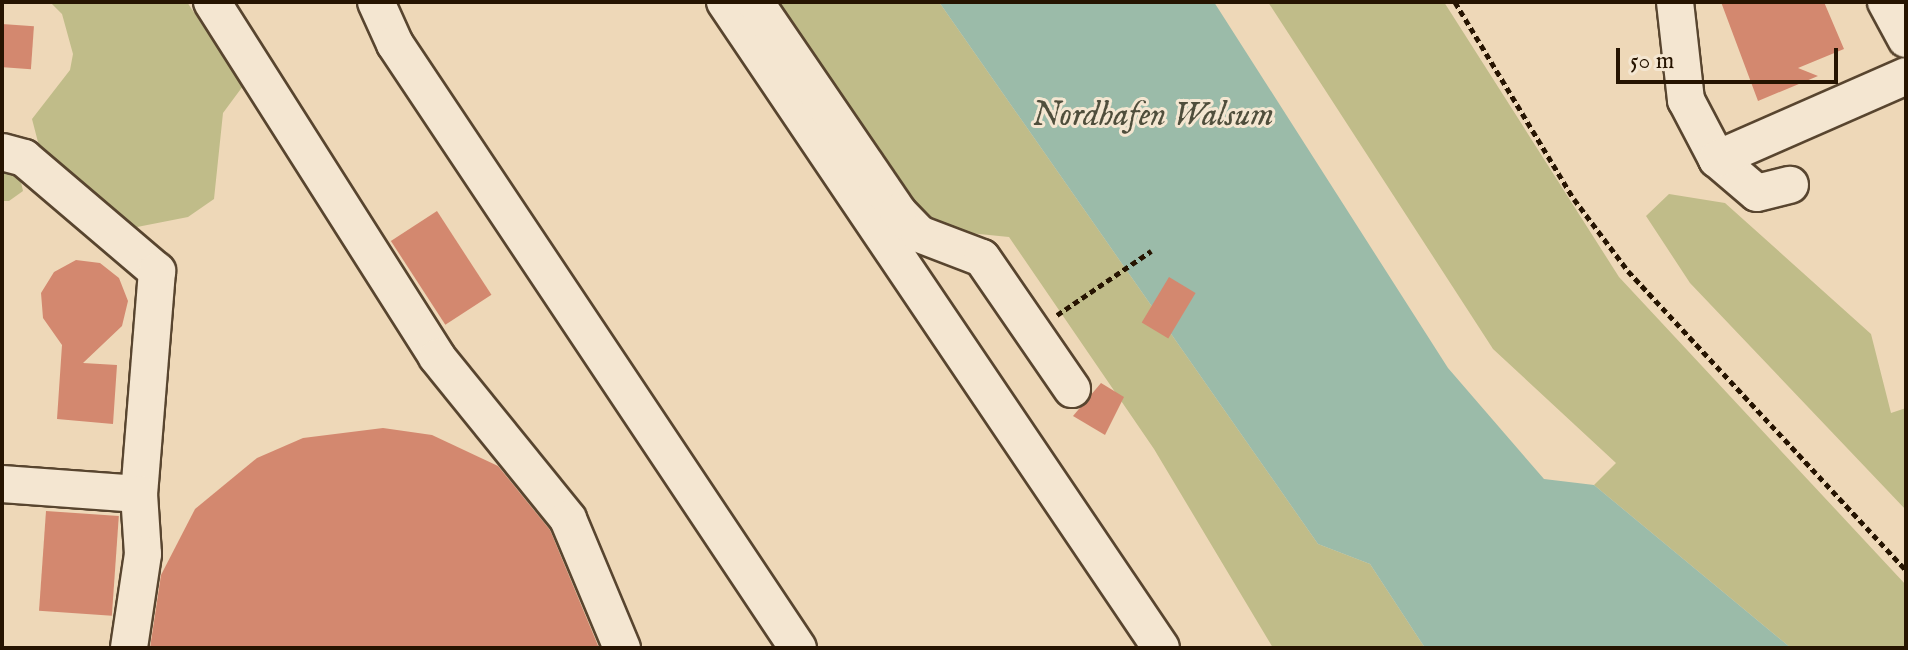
<!DOCTYPE html>
<html>
<head>
<meta charset="utf-8">
<style>
	body { margin:0 }
	#map { position:relative; width:1908px; height:650px; overflow:hidden; background:#eed8b8; font-family:"IM FELL English",serif }
	div>[style] { position:absolute }
	.green>* { inset:0; background:#c0bc89 }
	.water>* { inset:0; background:#9bbba9 }
	.building>* { inset:0; background:#d3886f; transform-origin:0 0 }
	.path>* { height:5px; margin-top:-2.5px; transform-origin:0; background:repeating-linear-gradient(90deg,#261401 0 6px,transparent 0 10px) }
	.roads { filter:drop-shadow(2px 0 #58452f) drop-shadow(-2px 0 #58452f) drop-shadow(0 2px #58452f) drop-shadow(0 -2px #58452f) }
	.minor>* { height:36px; margin:-18px; padding:0 18px; transform-origin:18px; border-radius:18px; background:#f4e6d1 }
	span { translate:-50% -50%; white-space:nowrap; text-align:center; line-height:1.15; -webkit-text-stroke:6px #f4e6d1; paint-order:stroke }
	.water-label { font-size:34px; color:#4f4e3c; font-style:italic }
	.frame { position:absolute; inset:0; border:4px solid #261401; pointer-events:none }
	.scale { position:absolute; left:1616px; top:48px; width:222px; height:36px; box-sizing:border-box; border:4px solid #261401; border-top:0; padding-left:10px; font-size:24px; line-height:28px; white-space:nowrap; color:#261401; -webkit-text-stroke:6px #f4e6d1; paint-order:stroke }
</style>
</head>
<body>
<div id="map">
	<div class="green">
		<div style="clip-path:polygon(50px 2px,187px 2px,243px 86px,223px 113px,214px 199px,188px 217px,132px 228px,98px 209px,39px 146px,32px 119px,70px 70px,73px 54px,62px 14px)"></div>
		<div style="clip-path:polygon(776px 2px,939px 2px,1318px 544px,1370px 564px,1425px 648px,1273px 648px,1154px 449px,1009px 237px,949px 231px,918px 215px)"></div>
		<div style="clip-path:polygon(1268px 2px,1444px 2px,1619px 277px,1906px 585px,1906px 648px,1791px 648px,1594px 485px,1616px 463px,1493px 349px)"></div>
		<div style="clip-path:polygon(2px 164px,18px 169px,23px 191px,9px 201px,2px 201px)"></div>
		<div style="clip-path:polygon(1669px 194px,1725px 203px,1871px 334px,1891px 413px,1906px 408px,1906px 510px,1690px 283px,1646px 216px)"></div>
	</div>
	<div class="water">
		<div style="clip-path:polygon(939px 2px,1214px 2px,1448px 368px,1544px 479px,1594px 485px,1791px 648px,1425px 648px,1370px 564px,1318px 544px)"></div>
	</div>
	<div class="building">
		<div style="clip-path:polygon(1721px 2px,1824px 2px,1844px 49px,1798px 68px,1818px 76px,1758px 101px)"></div>
		<div style="left:2px;top:24px;width:32px;height:43px;rotate:4deg"></div>
		<div style="left:437px;top:211px;width:100px;height:55px;rotate:57deg"></div>
		<div style="clip-path:polygon(76px 260px,100px 263px,119px 278px,128px 301px,122px 326px,83px 363px,117px 365px,113px 424px,57px 419px,62px 345px,43px 318px,41px 293px,54px 272px)"></div>
		<div style="left:1169px;top:277px;width:31px;height:53px;rotate:31deg"></div>
		<div style="clip-path:polygon(1101px 383px,1124px 397px,1105px 435px,1073px 416px)"></div>
		<div style="clip-path:polygon(383px 428px,432px 435px,498px 466px,550px 530px,599px 648px,150px 648px,161px 575px,195px 509px,257px 458px,303px 438px)"></div>
		<div style="left:46px;top:511px;width:73px;height:100px;rotate:4deg"></div>
	</div>
	<div class="path">
		<div style="left:1455px;top:2px;width:230px;rotate:58.9deg"></div>
		<div style="left:1574px;top:199px;width:90px;rotate:53.1deg"></div>
		<div style="left:1628px;top:271px;width:408px;rotate:47.1deg"></div>
		<div style="left:1057px;top:315px;width:114px;rotate:-34.2deg"></div>
	</div>
	<div class="roads">
		<div class="minor">
			<div style="left:212px;top:2px;width:420px;rotate:57.6deg"></div>
			<div style="left:437px;top:357px;width:208px;rotate:51deg"></div>
			<div style="left:568px;top:519px;width:140px;rotate:67.3deg"></div>
			<div style="left:376px;top:2px;width:46px;rotate:65.7deg"></div>
			<div style="left:395px;top:44px;width:726px;rotate:56.29deg"></div>
			<div style="left:725px;top:2px;width:779px;rotate:55.98deg"></div>
			<div style="left:755px;top:2px;width:254px;rotate:55.7deg"></div>
			<div style="left:898px;top:212px;width:30px;rotate:46deg"></div>
			<div style="left:919px;top:234px;width:67px;rotate:20.9deg"></div>
			<div style="left:982px;top:258px;width:159px;rotate:55.5deg"></div>
			<div style="left:1675px;top:2px;width:99px;rotate:83.6deg"></div>
			<div style="left:1686px;top:100px;width:67px;rotate:62.3deg"></div>
			<div style="left:1717px;top:159px;width:52px;rotate:40.4deg"></div>
			<div style="left:1757px;top:193px;width:34px;rotate:-14deg"></div>
			<div style="left:1886px;top:2px;width:42px;rotate:61.6deg"></div>
			<div style="left:2px;top:152px;width:23px;rotate:15deg"></div>
			<div style="left:24px;top:158px;width:175px;rotate:40.4deg"></div>
			<div style="left:157px;top:271px;width:224px;rotate:94.6deg"></div>
			<div style="left:1717px;top:159px;width:206px;rotate:-23.7deg"></div>
			<div style="left:2px;top:484px;width:137px;rotate:4.2deg"></div>
			<div style="left:139px;top:494px;width:60px;rotate:86.2deg"></div>
			<div style="left:143px;top:554px;width:95px;rotate:98.5deg"></div>
		</div>
	</div>
	<div class="water-label">
		<span style="left:1153px;top:116px">Nordhafen Walsum</span>
	</div>
	<div class="frame"></div>
	<div class="scale">50 m</div>
</div>
</body>
</html>
